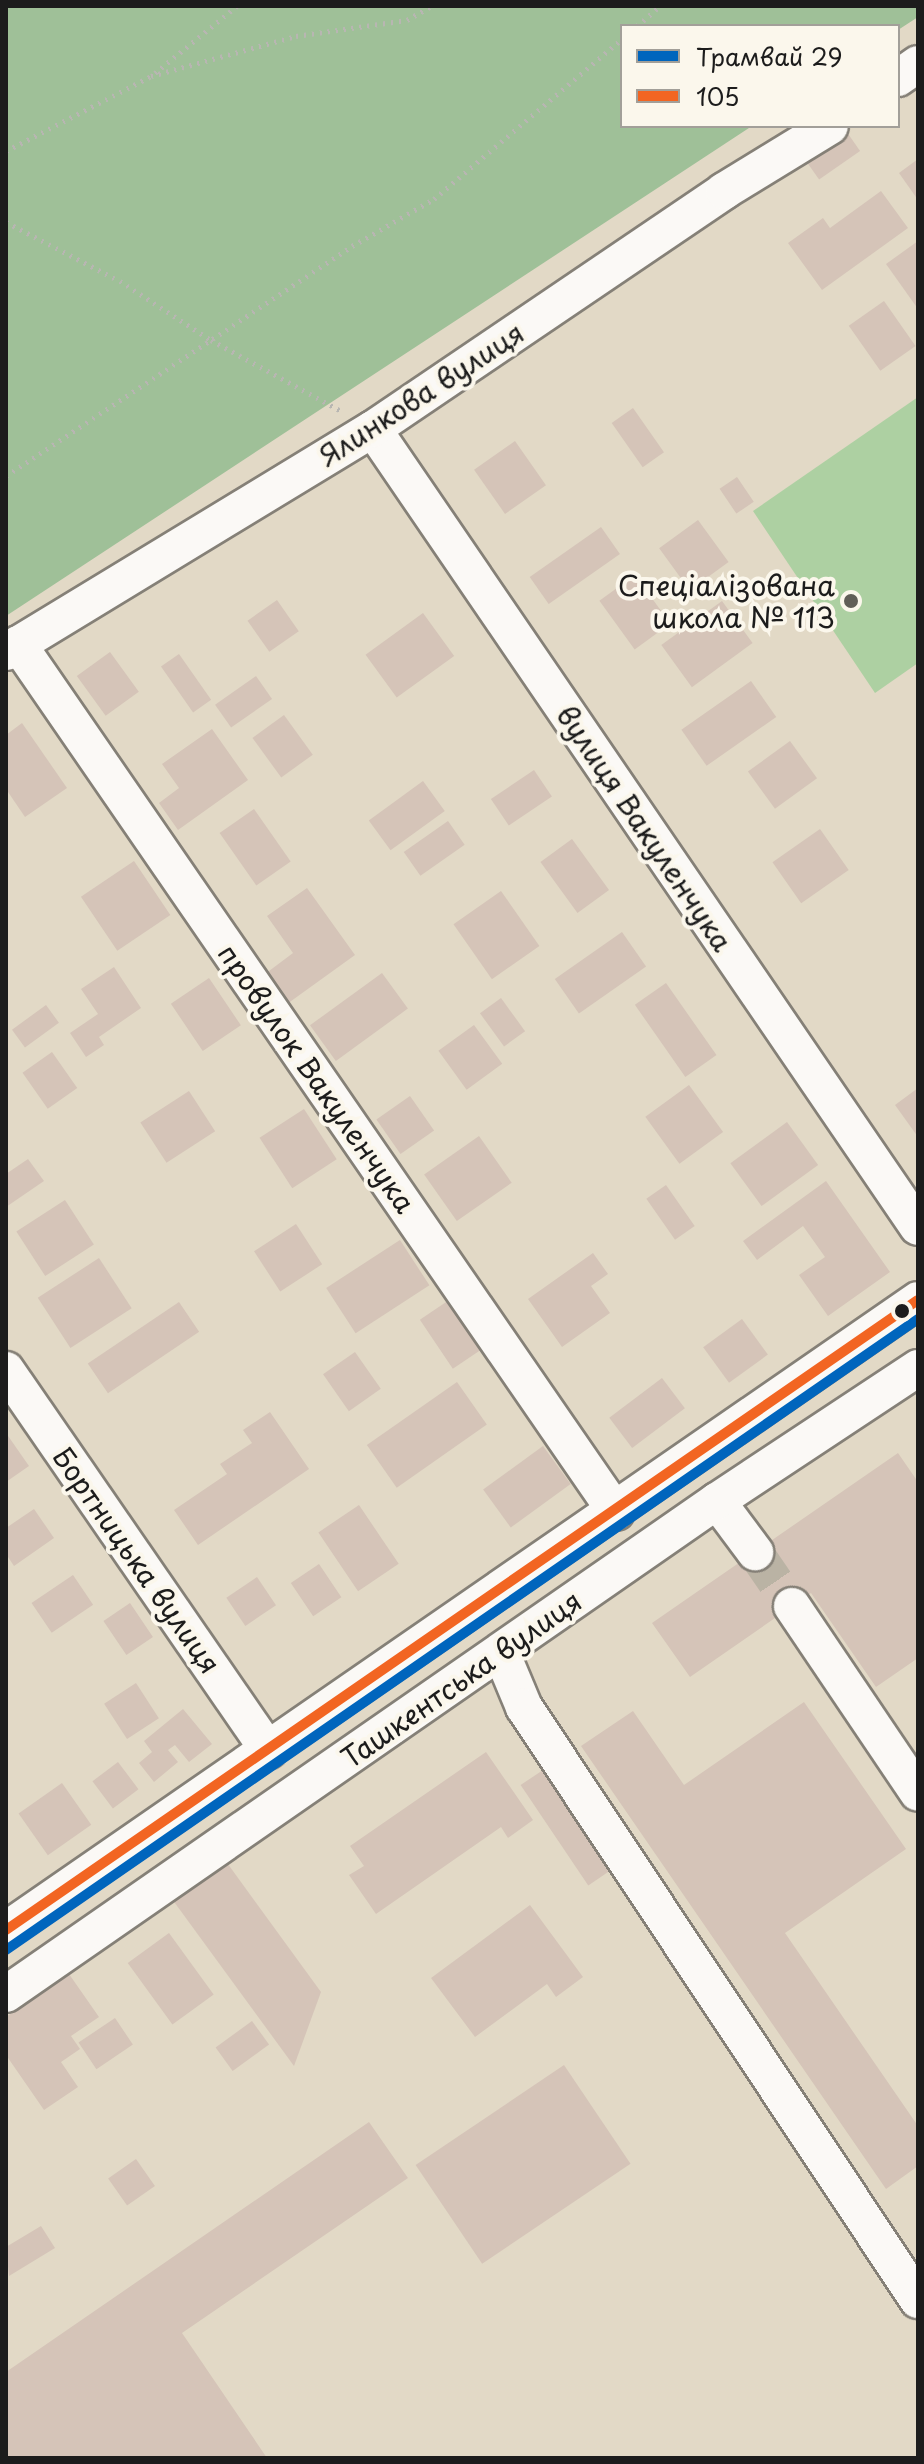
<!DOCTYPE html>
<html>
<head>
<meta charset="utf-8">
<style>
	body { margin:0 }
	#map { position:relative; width:924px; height:2464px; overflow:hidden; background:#e2d9c6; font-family:"Playpen Sans",sans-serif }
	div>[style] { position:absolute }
	.green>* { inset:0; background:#add0a2 }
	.forest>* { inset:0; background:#9fc098 }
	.building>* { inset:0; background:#d5c4b8; transform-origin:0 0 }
	.minor-tunnel>* { height:36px; margin-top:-18px; transform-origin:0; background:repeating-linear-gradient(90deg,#bab3a4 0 36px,transparent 0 54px) }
	.path>* { height:5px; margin-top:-2.5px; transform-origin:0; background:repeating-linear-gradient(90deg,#b8b6b2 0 2px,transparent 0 8px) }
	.roads { filter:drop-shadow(2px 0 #858077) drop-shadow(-2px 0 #858077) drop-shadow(0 2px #858077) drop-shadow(0 -2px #858077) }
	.minor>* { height:36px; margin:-18px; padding:0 18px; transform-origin:18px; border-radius:18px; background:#fbf9f6 }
	.bus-1>* { height:10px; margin:-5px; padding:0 5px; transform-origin:5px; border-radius:5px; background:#f26522 }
	.tram-1>* { height:10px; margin:-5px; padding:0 5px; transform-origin:5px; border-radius:5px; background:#0065bd }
	.dots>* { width:22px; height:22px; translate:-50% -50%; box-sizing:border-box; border:4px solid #fbf7ec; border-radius:50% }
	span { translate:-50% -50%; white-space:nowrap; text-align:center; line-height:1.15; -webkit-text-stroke:8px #fbf7ec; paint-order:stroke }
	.street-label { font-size:28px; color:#1c1c1c }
	.poi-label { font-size:28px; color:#1c1c1c }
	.right { translate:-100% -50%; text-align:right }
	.frame { position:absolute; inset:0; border:8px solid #1c1c1c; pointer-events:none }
	.legend { position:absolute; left:620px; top:24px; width:280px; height:104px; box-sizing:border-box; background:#fbf7ec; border:2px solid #a29f99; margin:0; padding:10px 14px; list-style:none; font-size:24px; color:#1c1c1c }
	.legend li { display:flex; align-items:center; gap:16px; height:40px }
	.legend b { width:40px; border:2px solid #a29f99 }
</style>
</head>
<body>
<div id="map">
	<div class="green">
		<div style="clip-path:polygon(918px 397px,918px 663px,875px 693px,753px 511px)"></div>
	</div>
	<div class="forest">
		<div style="clip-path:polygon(6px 6px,918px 6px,918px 17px,898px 30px,898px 26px,622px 26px,622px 126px,752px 126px,6px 616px)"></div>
	</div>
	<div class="building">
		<div style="left:844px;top:128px;width:28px;height:50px;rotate:55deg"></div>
		<div style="clip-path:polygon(918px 159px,918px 200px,899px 173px)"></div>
		<div style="clip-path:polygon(881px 191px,908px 228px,822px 290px,788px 243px,823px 218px,830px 228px)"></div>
		<div style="clip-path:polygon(918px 241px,918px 309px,886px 264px)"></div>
		<div style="left:884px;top:301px;width:55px;height:43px;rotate:55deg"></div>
		<div style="left:633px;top:408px;width:54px;height:26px;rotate:55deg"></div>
		<div style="left:515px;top:441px;width:54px;height:50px;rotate:55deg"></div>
		<div style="left:737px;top:477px;width:30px;height:21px;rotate:56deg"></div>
		<div style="left:698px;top:520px;width:52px;height:48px;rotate:54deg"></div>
		<div style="left:601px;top:527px;width:33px;height:87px;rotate:55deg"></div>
		<div style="left:635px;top:575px;width:60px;height:44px;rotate:54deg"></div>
		<div style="left:277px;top:600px;width:38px;height:36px;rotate:55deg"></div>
		<div style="left:722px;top:601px;width:52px;height:75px;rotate:54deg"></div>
		<div style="left:423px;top:613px;width:53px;height:71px;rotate:54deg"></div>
		<div style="left:110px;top:652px;width:49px;height:41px;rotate:54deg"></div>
		<div style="left:179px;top:654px;width:56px;height:22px;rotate:55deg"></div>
		<div style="left:256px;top:676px;width:28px;height:50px;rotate:55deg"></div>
		<div style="left:751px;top:681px;width:44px;height:85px;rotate:55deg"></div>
		<div style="left:284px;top:715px;width:49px;height:39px;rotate:54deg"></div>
		<div style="clip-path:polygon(22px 723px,67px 788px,25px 817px,6px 789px,6px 735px)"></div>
		<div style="clip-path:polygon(212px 729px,248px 780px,178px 830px,159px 803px,179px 788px,162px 764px)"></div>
		<div style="left:790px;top:741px;width:46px;height:52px;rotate:54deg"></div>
		<div style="left:534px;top:770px;width:32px;height:52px;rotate:56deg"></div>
		<div style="left:423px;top:781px;width:37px;height:67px;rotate:54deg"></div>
		<div style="left:254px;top:809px;width:64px;height:42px;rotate:55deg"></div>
		<div style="left:448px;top:821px;width:29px;height:54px;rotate:55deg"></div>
		<div style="left:820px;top:829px;width:50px;height:58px;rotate:55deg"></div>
		<div style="left:572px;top:839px;width:63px;height:39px;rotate:54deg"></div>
		<div style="left:134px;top:861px;width:65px;height:64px;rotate:56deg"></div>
		<div style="clip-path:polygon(307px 888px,355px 955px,287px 1004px,265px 974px,293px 953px,267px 916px)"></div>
		<div style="left:501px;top:891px;width:67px;height:58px;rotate:55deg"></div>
		<div style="left:622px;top:932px;width:42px;height:82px;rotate:55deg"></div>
		<div style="clip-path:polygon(114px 967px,141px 1008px,99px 1037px,104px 1045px,86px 1057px,70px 1033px,98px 1014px,81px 989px)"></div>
		<div style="left:382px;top:973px;width:44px;height:89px;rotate:54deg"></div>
		<div style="left:209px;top:978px;width:57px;height:46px;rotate:56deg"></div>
		<div style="left:666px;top:983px;width:88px;height:38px;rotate:55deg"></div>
		<div style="left:501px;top:998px;width:41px;height:26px;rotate:54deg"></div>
		<div style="left:46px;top:1005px;width:22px;height:42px;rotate:54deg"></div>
		<div style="left:474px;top:1025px;width:48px;height:44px;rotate:54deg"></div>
		<div style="left:52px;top:1052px;width:44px;height:36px;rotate:55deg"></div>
		<div style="left:689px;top:1085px;width:58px;height:54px;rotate:54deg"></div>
		<div style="clip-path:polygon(918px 1088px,918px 1137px,895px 1105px)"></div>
		<div style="left:189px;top:1091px;width:48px;height:58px;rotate:57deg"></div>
		<div style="left:410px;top:1096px;width:42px;height:41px;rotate:55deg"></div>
		<div style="left:304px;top:1109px;width:60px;height:53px;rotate:57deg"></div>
		<div style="left:787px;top:1122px;width:53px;height:70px;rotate:54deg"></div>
		<div style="left:479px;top:1136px;width:57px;height:67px;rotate:55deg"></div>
		<div style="clip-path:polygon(28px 1159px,44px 1181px,6px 1207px,6px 1174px)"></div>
		<div style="clip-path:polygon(826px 1181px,890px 1272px,828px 1316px,799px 1275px,825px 1257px,803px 1226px,757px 1260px,743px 1241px)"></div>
		<div style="left:666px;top:1185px;width:50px;height:24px;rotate:55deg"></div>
		<div style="left:65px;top:1200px;width:53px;height:58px;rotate:57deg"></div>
		<div style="left:296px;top:1224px;width:48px;height:50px;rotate:57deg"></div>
		<div style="left:400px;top:1240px;width:54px;height:88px;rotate:57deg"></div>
		<div style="clip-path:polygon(593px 1253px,608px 1274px,591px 1286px,610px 1313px,562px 1347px,528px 1299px)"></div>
		<div style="left:99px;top:1258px;width:60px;height:73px;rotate:57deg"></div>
		<div style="left:458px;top:1294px;width:59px;height:46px;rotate:56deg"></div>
		<div style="left:179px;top:1302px;width:36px;height:110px;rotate:56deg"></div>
		<div style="left:742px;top:1319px;width:44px;height:48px;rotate:54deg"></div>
		<div style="left:355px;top:1352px;width:45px;height:39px;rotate:55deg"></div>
		<div style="left:662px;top:1378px;width:38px;height:66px;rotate:53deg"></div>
		<div style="left:457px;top:1382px;width:52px;height:110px;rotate:55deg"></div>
		<div style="clip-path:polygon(270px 1412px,309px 1469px,198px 1545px,174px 1510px,227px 1474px,220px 1464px,252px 1443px,243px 1430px)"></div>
		<div style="clip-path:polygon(6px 1433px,29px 1466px,6px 1482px)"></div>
		<div style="left:543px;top:1446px;width:47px;height:74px;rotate:54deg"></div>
		<div style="clip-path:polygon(898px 1453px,918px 1482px,918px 1658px,876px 1687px,811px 1593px,690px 1677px,652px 1623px)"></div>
		<div style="left:359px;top:1505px;width:71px;height:49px;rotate:56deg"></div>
		<div style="clip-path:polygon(34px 1509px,54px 1538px,14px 1566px,6px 1554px,6px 1528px)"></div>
		<div style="left:319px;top:1564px;width:40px;height:34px;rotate:56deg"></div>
		<div style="left:73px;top:1575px;width:36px;height:50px;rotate:56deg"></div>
		<div style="left:257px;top:1577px;width:34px;height:37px;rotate:56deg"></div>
		<div style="left:130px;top:1603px;width:41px;height:32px;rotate:56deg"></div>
		<div style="left:136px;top:1683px;width:42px;height:38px;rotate:57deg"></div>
		<div style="clip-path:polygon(804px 1702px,906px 1849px,785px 1933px,918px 2126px,918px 2166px,886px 2189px,581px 1746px,633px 1711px,684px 1785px)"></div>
		<div style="clip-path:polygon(183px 1709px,212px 1744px,189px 1762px,175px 1745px,168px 1750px,178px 1762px,154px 1782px,139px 1763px,152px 1752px,144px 1741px)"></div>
		<div style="clip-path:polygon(486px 1752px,533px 1820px,508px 1838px,501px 1827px,376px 1914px,349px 1875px,364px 1866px,350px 1846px)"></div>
		<div style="left:118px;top:1762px;width:34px;height:32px;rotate:53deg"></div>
		<div style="left:543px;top:1770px;width:121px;height:27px;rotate:56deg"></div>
		<div style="left:62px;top:1783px;width:51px;height:53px;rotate:55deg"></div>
		<div style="clip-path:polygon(225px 1860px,321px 1992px,294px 2066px,172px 1899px)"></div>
		<div style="clip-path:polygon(530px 1905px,583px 1977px,556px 1997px,547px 1984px,475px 2037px,431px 1978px)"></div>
		<div style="left:169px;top:1933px;width:76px;height:51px;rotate:54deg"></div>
		<div style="clip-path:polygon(69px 1974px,99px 2017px,71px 2036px,80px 2049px,61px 2062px,78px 2087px,44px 2110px,6px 2055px,6px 2017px)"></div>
		<div style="left:115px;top:2018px;width:32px;height:44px;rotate:56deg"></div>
		<div style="left:252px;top:2021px;width:29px;height:45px;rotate:54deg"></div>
		<div style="left:564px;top:2065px;width:119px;height:179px;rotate:56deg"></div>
		<div style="clip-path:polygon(369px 2122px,408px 2178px,182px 2333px,267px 2458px,6px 2458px,6px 2372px)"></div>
		<div style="left:136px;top:2159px;width:33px;height:34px;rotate:55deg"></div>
		<div style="clip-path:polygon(41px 2226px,55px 2248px,9px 2276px,6px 2247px)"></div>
	</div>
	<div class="minor-tunnel">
		<div style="left:755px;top:1552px;width:65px;rotate:55.6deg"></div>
	</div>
	<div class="path">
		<div style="left:637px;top:26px;width:30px;rotate:-41deg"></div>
		<div style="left:155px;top:73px;width:106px;rotate:-39.3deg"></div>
		<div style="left:6px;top:151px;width:163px;rotate:-27.3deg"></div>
		<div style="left:151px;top:76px;width:150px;rotate:-15.4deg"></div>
		<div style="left:296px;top:36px;width:112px;rotate:-8.2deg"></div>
		<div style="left:407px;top:20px;width:28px;rotate:-30deg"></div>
		<div style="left:6px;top:222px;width:128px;rotate:27.4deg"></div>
		<div style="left:120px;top:281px;width:108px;rotate:33deg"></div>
		<div style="left:211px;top:340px;width:148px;rotate:28.6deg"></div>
		<div style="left:6px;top:476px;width:415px;rotate:-33.6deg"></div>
		<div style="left:352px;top:246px;width:95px;rotate:-29.8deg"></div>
		<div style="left:434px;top:199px;width:247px;rotate:-40.4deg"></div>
	</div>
	<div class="roads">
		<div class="minor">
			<div style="left:898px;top:78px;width:24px;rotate:-35deg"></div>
			<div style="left:373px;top:429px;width:966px;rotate:55.67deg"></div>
			<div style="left:18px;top:644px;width:1054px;rotate:55.44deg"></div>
			<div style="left:6px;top:652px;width:429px;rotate:-31.3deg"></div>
			<div style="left:373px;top:429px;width:424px;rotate:-34.1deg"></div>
			<div style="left:724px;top:191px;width:124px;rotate:-31.5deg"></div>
			<div style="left:6px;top:1370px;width:462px;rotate:55.4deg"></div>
			<div style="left:717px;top:1501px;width:64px;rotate:53.3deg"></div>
			<div style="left:792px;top:1606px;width:225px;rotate:56deg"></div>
			<div style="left:501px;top:1652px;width:60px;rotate:67.3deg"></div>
			<div style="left:524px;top:1707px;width:712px;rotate:56.4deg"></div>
			<div style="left:6px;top:1930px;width:1108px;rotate:-34.64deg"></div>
			<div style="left:6px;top:1994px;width:865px;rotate:-34.74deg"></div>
			<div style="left:717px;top:1501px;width:241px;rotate:-33.5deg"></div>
		</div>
	</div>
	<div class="bus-1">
		<div style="left:6px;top:1930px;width:1108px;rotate:-34.64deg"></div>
	</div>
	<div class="tram-1">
		<div style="left:6px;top:1950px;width:1109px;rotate:-34.68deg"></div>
	</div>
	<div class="dots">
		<div style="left:851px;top:601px;background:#615e58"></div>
		<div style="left:902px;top:1311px;background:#1c1c1c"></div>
	</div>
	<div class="street-label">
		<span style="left:421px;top:394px;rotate:-33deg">Ялинкова вулиця</span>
		<span style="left:645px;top:828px;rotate:56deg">вулиця Вакуленчука</span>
		<span style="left:317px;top:1078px;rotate:55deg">провулок Вакуленчука</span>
		<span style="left:137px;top:1560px;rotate:55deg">Бортницька вулиця</span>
		<span style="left:461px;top:1679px;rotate:-35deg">Ташкентська вулиця</span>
	</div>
	<div class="poi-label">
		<span class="right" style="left:835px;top:601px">Спеціалізована<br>школа № 113</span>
	</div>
	<div class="frame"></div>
	<ul class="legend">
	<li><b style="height:10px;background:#0065bd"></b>Трамвай 29</li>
	<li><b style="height:10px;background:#f26522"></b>105</li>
	</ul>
</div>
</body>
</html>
